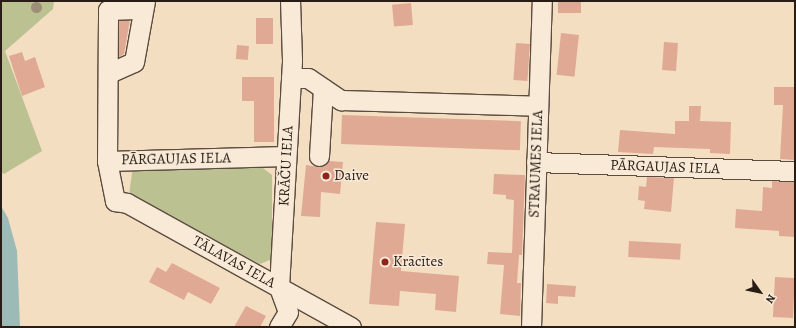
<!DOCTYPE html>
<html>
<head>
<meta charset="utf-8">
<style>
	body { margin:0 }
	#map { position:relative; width:796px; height:328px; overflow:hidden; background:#f4dec1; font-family:Alegreya,serif }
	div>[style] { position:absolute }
	.green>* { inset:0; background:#bcc192 }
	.water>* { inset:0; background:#9cbbb7 }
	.building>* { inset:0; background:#e0a994; transform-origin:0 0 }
	.roads { filter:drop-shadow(1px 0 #5c4c40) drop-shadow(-1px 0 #5c4c40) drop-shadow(0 1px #5c4c40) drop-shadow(0 -1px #5c4c40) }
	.minor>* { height:19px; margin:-9.5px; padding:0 9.5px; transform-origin:9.5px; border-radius:9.5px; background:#f8ead7 }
	.trees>* { width:11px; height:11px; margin:-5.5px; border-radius:50%; background:#9d8f77 }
	.dots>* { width:11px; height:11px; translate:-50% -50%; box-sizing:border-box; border:2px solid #f8ead7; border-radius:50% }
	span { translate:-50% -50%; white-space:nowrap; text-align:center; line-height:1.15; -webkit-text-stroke:3px #f8ead7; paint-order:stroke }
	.street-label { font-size:15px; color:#291c15 }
	.poi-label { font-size:15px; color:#291c15 }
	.left { translate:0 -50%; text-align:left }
	.frame { position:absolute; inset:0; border:2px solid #291c15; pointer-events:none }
	.north { position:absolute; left:740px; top:272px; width:40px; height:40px; -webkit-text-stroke:3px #f8ead7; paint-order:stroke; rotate:123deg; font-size:11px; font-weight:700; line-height:16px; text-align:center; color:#291c15 }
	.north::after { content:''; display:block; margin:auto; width:14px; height:18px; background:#291c15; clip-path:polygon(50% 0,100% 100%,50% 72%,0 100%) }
</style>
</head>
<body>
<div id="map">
	<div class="green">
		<div style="clip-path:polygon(1px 1px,54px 1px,53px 9px,5px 51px,42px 151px,4px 174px,1px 172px)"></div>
		<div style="clip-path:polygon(133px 166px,263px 168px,272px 175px,272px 259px,260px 264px,129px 195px)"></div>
	</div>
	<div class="water">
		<div style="clip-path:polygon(1px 206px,8px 218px,17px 251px,20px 327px,1px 327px)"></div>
	</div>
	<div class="building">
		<div style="left:558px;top:1px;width:23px;height:12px"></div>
		<div style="left:411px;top:3px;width:22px;height:19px;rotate:85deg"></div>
		<div style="left:256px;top:18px;width:17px;height:26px"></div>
		<div style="clip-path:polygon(130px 20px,124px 54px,119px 57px,119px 21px)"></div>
		<div style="left:561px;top:33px;width:18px;height:42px;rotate:6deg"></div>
		<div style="left:664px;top:42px;width:14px;height:28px;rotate:4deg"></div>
		<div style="left:516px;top:43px;width:14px;height:37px;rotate:4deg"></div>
		<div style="left:237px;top:45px;width:12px;height:14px;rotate:5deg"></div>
		<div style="clip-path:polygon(22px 52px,25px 61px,35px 57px,45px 87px,22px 96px,9px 56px)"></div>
		<div style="clip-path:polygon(242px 77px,274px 77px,274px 142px,254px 142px,254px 101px,242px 101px)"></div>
		<div style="clip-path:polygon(774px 87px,795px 87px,795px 160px,780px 159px,783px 105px,774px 105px)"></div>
		<div style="clip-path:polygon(689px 106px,701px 106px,700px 121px,731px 122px,730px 154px,710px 153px,710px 149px,654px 147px,653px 154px,618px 152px,620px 130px,675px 134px,675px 121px,689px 121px)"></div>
		<div style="left:342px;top:115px;width:179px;height:29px;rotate:2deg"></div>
		<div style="clip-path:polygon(329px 161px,343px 162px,340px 194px,321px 192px,320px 217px,301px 216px,306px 165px,319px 167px)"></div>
		<div style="clip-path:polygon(494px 174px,525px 175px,522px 255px,519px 255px,517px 283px,521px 283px,520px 316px,500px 314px,504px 265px,487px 264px,488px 252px,512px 253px,514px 200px,506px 199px,506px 195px,493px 194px)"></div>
		<div style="clip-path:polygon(647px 177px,674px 178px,671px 212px,644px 209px,645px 201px,638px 200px,639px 186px,646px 187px)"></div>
		<div style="clip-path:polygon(772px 181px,795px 182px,795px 237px,779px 236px,779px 231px,735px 228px,736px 209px,762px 211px,763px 187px,772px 188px)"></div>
		<div style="clip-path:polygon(376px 222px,405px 224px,401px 271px,459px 276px,456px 312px,435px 310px,436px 294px,400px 291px,399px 306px,369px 304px)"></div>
		<div style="left:629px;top:241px;width:52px;height:16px;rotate:3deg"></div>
		<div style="clip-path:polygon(172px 263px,220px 288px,211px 304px,188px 292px,184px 300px,149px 282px,157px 267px,166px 272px)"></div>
		<div style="left:775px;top:277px;width:20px;height:40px;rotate:3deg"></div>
		<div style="clip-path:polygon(547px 284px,576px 286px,575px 297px,558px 296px,558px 304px,546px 303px)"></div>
		<div style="clip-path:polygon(246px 306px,266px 316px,260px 327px,234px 327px)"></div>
	</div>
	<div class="roads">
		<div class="minor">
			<div style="left:109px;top:73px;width:27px;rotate:-24deg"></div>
			<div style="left:134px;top:62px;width:62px;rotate:-79.8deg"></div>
			<div style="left:291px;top:78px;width:17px"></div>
			<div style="left:308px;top:78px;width:40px;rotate:34deg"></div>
			<div style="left:341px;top:100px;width:197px;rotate:1.7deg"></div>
			<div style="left:286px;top:156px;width:179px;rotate:178.4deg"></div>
			<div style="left:107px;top:161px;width:41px;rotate:78.7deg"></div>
			<div style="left:115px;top:201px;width:12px;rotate:9deg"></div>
			<div style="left:127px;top:203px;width:256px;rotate:29deg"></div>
			<div style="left:319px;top:156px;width:68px;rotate:-86.6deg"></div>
			<div style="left:107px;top:161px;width:151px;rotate:-89.6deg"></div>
			<div style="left:108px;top:10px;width:35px;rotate:-2deg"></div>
			<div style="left:536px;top:162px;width:259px;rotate:2deg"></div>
			<div style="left:279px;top:327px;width:17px;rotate:-59deg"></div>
			<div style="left:288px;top:312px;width:27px;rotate:-110deg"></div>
			<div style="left:279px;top:287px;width:227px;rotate:-86.7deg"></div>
			<div style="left:292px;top:60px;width:59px;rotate:-91.9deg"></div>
			<div style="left:531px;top:327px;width:326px;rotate:-88.1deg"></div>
		</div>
	</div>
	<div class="trees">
		<div style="left:36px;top:7px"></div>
	</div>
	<div class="dots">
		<div style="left:326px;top:176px;background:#8f2418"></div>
		<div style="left:385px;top:262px;background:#8f2418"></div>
	</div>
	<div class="street-label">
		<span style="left:176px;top:159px;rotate:-1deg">PĀRGAUJAS IELA</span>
		<span style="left:536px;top:164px;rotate:-88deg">STRAUMES IELA</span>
		<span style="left:286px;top:166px;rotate:-87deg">KRĀČU IELA</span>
		<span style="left:665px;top:167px;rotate:2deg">PĀRGAUJAS IELA</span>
		<span style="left:234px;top:262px;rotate:29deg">TĀLAVAS IELA</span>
	</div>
	<div class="poi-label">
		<span class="left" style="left:334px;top:176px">Daive</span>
		<span class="left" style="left:393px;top:262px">Krācītes</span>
	</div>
	<div class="frame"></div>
	<div class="north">N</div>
</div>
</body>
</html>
